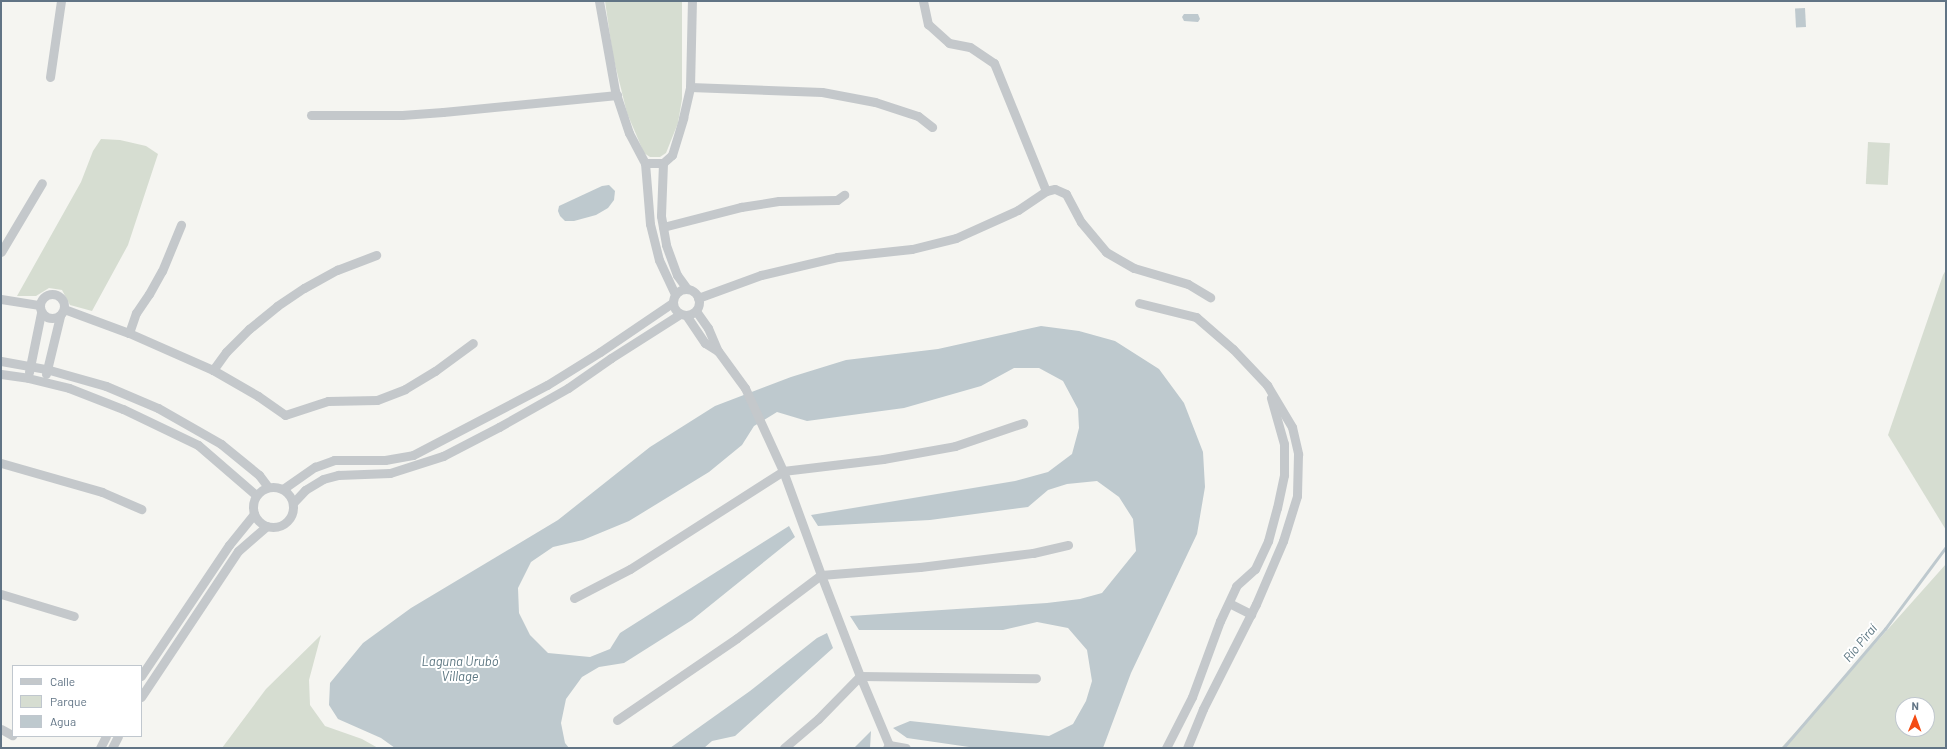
<!DOCTYPE html>
<html>
<head>
<meta charset="utf-8">
<style>
	body { margin:0 }
	#map { position:relative; width:1947px; height:749px; overflow:hidden; background:#f5f5f1; font-family:Barlow,sans-serif }
	div>[style] { position:absolute }
	.green>* { inset:0; background:#d6ddd1; transform-origin:0 0 }
	.water>* { inset:0; background:#bec9ce; transform-origin:0 0 }
	.stream>* { height:2.5px; margin:-1.25px; padding:0 1.25px; transform-origin:1.25px; border-radius:1.25px; background:#bec9ce }
	.street>* { height:9px; margin:-4.5px; padding:0 4.5px; transform-origin:4.5px; border-radius:4.5px; background:#c4c8cb }
	.street>.ring { margin:-4.5px; padding:0; box-sizing:content-box; background:none; border:9px solid #c4c8cb; border-radius:50% }
	span { translate:-50% -50%; white-space:nowrap; text-align:center; line-height:1.15; -webkit-text-stroke:4px #fff; paint-order:stroke }
	.water-label { font-size:13px; color:#5d7782; font-style:italic }
	.frame { position:absolute; inset:0; border:2px solid #617485; pointer-events:none }
	.legend { position:absolute; left:12px; top:665px; width:130px; height:72px; box-sizing:border-box; background:#fff; border:1px solid #c0c7ce; margin:0; padding:5px 7px; list-style:none; font-size:12px; color:#617485 }
	.legend li { display:flex; align-items:center; gap:8px; height:20px }
	.legend b { width:20px; border:1px solid #c0c7ce }
	.north { position:absolute; left:1895px; top:697px; width:40px; height:40px; box-sizing:border-box; background:#fff; border:1px solid #c0c7ce; border-radius:50%; rotate:1deg; font-size:11px; font-weight:700; line-height:16px; text-align:center; color:#617485 }
	.north::after { content:''; display:block; margin:auto; width:14px; height:18px; background:#f34b13; clip-path:polygon(50% 0,100% 100%,50% 72%,0 100%) }
</style>
</head>
<body>
<div id="map">
	<div class="green">
		<div style="clip-path:polygon(605px 1px,682px 1px,682px 99px,678px 123px,666px 153px,660px 157px,650px 157px,644px 153px,627px 113px,613px 56px)"></div>
		<div style="clip-path:polygon(101px 139px,120px 140px,146px 146px,158px 154px,128px 245px,92px 311px,70px 305px,62px 290px,49px 288px,36px 296px,17px 296px,81px 182px,93px 151px)"></div>
		<div style="left:1868px;top:142px;width:22px;height:42px;rotate:3deg"></div>
		<div style="clip-path:polygon(1946px 270px,1946px 530px,1888px 435px,1943px 275px)"></div>
		<div style="clip-path:polygon(evenodd,1946px 564px,1946px 748px,1781px 748px,1815px 711px,1946px 564px,1903px 705px,1927px 705px,1927px 729px,1903px 729px,1903px 705px)"></div>
		<div style="clip-path:polygon(321px 635px,309px 680px,310px 705px,325px 726px,362px 739px,378px 748px,222px 748px,266px 689px)"></div>
	</div>
	<div class="water">
		<div style="left:1805px;top:8px;width:19px;height:10px;rotate:87deg"></div>
		<div style="clip-path:polygon(1184px 14px,1198px 14px,1200px 19px,1198px 22px,1184px 21px,1182px 17px)"></div>
		<div style="clip-path:polygon(609px 185px,615px 191px,614px 200px,608px 208px,596px 215px,574px 221px,565px 221px,560px 216px,558px 211px,559px 206px,602px 186px)"></div>
		<div style="clip-path:polygon(1041px 326px,1079px 331px,1115px 341px,1159px 369px,1184px 403px,1203px 452px,1205px 487px,1197px 534px,1131px 673px,1103px 748px,976px 748px,907px 738px,893px 728px,910px 721px,1049px 736px,1073px 724px,1086px 701px,1092px 681px,1087px 650px,1068px 628px,1037px 622px,1003px 630px,859px 630px,850px 616px,1047px 603px,1080px 599px,1102px 593px,1136px 551px,1133px 519px,1119px 497px,1097px 481px,1067px 484px,1048px 490px,1028px 507px,930px 520px,818px 526px,811px 515px,1015px 481px,1048px 472px,1072px 454px,1079px 428px,1078px 409px,1063px 381px,1039px 368px,1014px 368px,981px 386px,904px 408px,807px 421px,777px 412px,754px 426px,742px 445px,709px 472px,629px 521px,583px 540px,553px 547px,531px 562px,518px 588px,519px 613px,530px 635px,548px 653px,590px 657px,610px 649px,620px 633px,789px 526px,795px 537px,692px 620px,624px 663px,599px 667px,582px 677px,566px 699px,561px 723px,565px 743px,569px 748px,395px 748px,381px 738px,338px 719px,329px 705px,330px 683px,363px 643px,411px 608px,558px 520px,650px 447px,715px 406px,791px 377px,846px 360px,938px 349px)"></div>
		<div style="clip-path:polygon(827px 633px,833px 648px,735px 736px,712px 741px,704px 748px,670px 748px,750px 691px,817px 638px)"></div>
		<div style="clip-path:polygon(871px 731px,870px 748px,854px 748px)"></div>
	</div>
	<div class="stream">
		<div style="left:1783px;top:748px;width:157px;rotate:-49.4deg"></div>
		<div style="left:1885px;top:629px;width:102px;rotate:-53.4deg"></div>
	</div>
	<div class="street">
		<div style="left:599px;top:1px;width:91px;rotate:79.9deg"></div>
		<div style="left:615px;top:91px;width:44px;rotate:71.6deg"></div>
		<div style="left:629px;top:133px;width:34px;rotate:62deg"></div>
		<div style="left:645px;top:163px;width:61px;rotate:85.3deg"></div>
		<div style="left:650px;top:224px;width:37px;rotate:76deg"></div>
		<div style="left:659px;top:260px;width:38px;rotate:65deg"></div>
		<div style="left:923px;top:1px;width:24px;rotate:78deg"></div>
		<div style="left:928px;top:24px;width:28px;rotate:42deg"></div>
		<div style="left:949px;top:43px;width:21px;rotate:11deg"></div>
		<div style="left:970px;top:47px;width:29px;rotate:34deg"></div>
		<div style="left:994px;top:63px;width:138px;rotate:67.9deg"></div>
		<div style="left:50px;top:77px;width:77px;rotate:-81.8deg"></div>
		<div style="left:690px;top:87px;width:132px;rotate:2.2deg"></div>
		<div style="left:822px;top:92px;width:54px;rotate:10.7deg"></div>
		<div style="left:875px;top:102px;width:45px;rotate:18deg"></div>
		<div style="left:918px;top:116px;width:18px;rotate:38deg"></div>
		<div style="left:311px;top:115px;width:91px"></div>
		<div style="left:402px;top:115px;width:41px;rotate:-4.2deg"></div>
		<div style="left:443px;top:112px;width:175px;rotate:-5.6deg"></div>
		<div style="left:645px;top:163px;width:18px"></div>
		<div style="left:663px;top:163px;width:12px;rotate:-42deg"></div>
		<div style="left:672px;top:155px;width:39px;rotate:-73deg"></div>
		<div style="left:683px;top:118px;width:32px;rotate:-77deg"></div>
		<div style="left:690px;top:87px;width:86px;rotate:-88.7deg"></div>
		<div style="left:663px;top:163px;width:53px;rotate:92.2deg"></div>
		<div style="left:661px;top:216px;width:29px;rotate:80deg"></div>
		<div style="left:666px;top:245px;width:32px;rotate:70deg"></div>
		<div style="left:677px;top:275px;width:17px;rotate:54deg"></div>
		<div style="left:663px;top:227px;width:81px;rotate:-14.4deg"></div>
		<div style="left:741px;top:207px;width:38px;rotate:-9deg"></div>
		<div style="left:779px;top:201px;width:58px;rotate:-1deg"></div>
		<div style="left:837px;top:200px;width:9px;rotate:-36deg"></div>
		<div style="left:1px;top:252px;width:80px;rotate:-59.3deg"></div>
		<div class="ring" style="left:673px;top:289px;width:17px;height:17px"></div>
		<div class="ring" style="left:40px;top:294px;width:15px;height:15px"></div>
		<div style="left:698px;top:298px;width:67px;rotate:-20.1deg"></div>
		<div style="left:761px;top:275px;width:78px;rotate:-13.3deg"></div>
		<div style="left:837px;top:257px;width:75px;rotate:-6.1deg"></div>
		<div style="left:912px;top:249px;width:45px;rotate:-14deg"></div>
		<div style="left:956px;top:238px;width:68px;rotate:-24.3deg"></div>
		<div style="left:1018px;top:210px;width:34px;rotate:-34deg"></div>
		<div style="left:1046px;top:191px;width:9px;rotate:-13deg"></div>
		<div style="left:1055px;top:189px;width:12px;rotate:24deg"></div>
		<div style="left:1066px;top:194px;width:32px;rotate:62deg"></div>
		<div style="left:1081px;top:222px;width:39px;rotate:50deg"></div>
		<div style="left:1106px;top:252px;width:32px;rotate:30deg"></div>
		<div style="left:1134px;top:268px;width:56px;rotate:16.5deg"></div>
		<div style="left:1188px;top:284px;width:26px;rotate:31deg"></div>
		<div style="left:1px;top:299px;width:39px;rotate:9deg"></div>
		<div style="left:1139px;top:303px;width:59px;rotate:13.8deg"></div>
		<div style="left:1196px;top:317px;width:49px;rotate:40.9deg"></div>
		<div style="left:1233px;top:349px;width:50px;rotate:46.6deg"></div>
		<div style="left:1267px;top:385px;width:49px;rotate:59.2deg"></div>
		<div style="left:1292px;top:427px;width:28px;rotate:77deg"></div>
		<div style="left:1298px;top:454px;width:42px;rotate:91.4deg"></div>
		<div style="left:1297px;top:496px;width:47px;rotate:107.3deg"></div>
		<div style="left:1283px;top:541px;width:69px;rotate:113.2deg"></div>
		<div style="left:1256px;top:604px;width:118px;rotate:116.8deg"></div>
		<div style="left:1203px;top:709px;width:42px;rotate:112.3deg"></div>
		<div style="left:64px;top:309px;width:69px;rotate:20.3deg"></div>
		<div style="left:129px;top:333px;width:92px;rotate:23.8deg"></div>
		<div style="left:213px;top:370px;width:52px;rotate:30deg"></div>
		<div style="left:258px;top:396px;width:33px;rotate:35deg"></div>
		<div style="left:285px;top:415px;width:45px;rotate:-18deg"></div>
		<div style="left:328px;top:401px;width:49px;rotate:-1.2deg"></div>
		<div style="left:377px;top:400px;width:30px;rotate:-21deg"></div>
		<div style="left:405px;top:389px;width:35px;rotate:-31deg"></div>
		<div style="left:435px;top:371px;width:47px;rotate:-36.4deg"></div>
		<div style="left:696px;top:311px;width:21px;rotate:55deg"></div>
		<div style="left:708px;top:328px;width:25px;rotate:67deg"></div>
		<div style="left:718px;top:351px;width:46px;rotate:53.9deg"></div>
		<div style="left:745px;top:388px;width:91px;rotate:65.4deg"></div>
		<div style="left:783px;top:471px;width:111px;rotate:69.9deg"></div>
		<div style="left:821px;top:575px;width:108px;rotate:68.9deg"></div>
		<div style="left:860px;top:676px;width:75px;rotate:67.2deg"></div>
		<div style="left:686px;top:315px;width:34px;rotate:56deg"></div>
		<div style="left:705px;top:343px;width:15px;rotate:32deg"></div>
		<div style="left:129px;top:333px;width:21px;rotate:-71deg"></div>
		<div style="left:136px;top:313px;width:23px;rotate:-56deg"></div>
		<div style="left:149px;top:294px;width:26px;rotate:-61deg"></div>
		<div style="left:162px;top:271px;width:50px;rotate:-67.6deg"></div>
		<div style="left:1px;top:361px;width:46px;rotate:10.1deg"></div>
		<div style="left:46px;top:369px;width:62px;rotate:15.8deg"></div>
		<div style="left:106px;top:386px;width:56px;rotate:22.9deg"></div>
		<div style="left:158px;top:408px;width:73px;rotate:29.7deg"></div>
		<div style="left:221px;top:444px;width:49px;rotate:39.2deg"></div>
		<div style="left:259px;top:475px;width:15px;rotate:53deg"></div>
		<div style="left:213px;top:370px;width:22px;rotate:-54deg"></div>
		<div style="left:226px;top:352px;width:33px;rotate:-45deg"></div>
		<div style="left:249px;top:329px;width:36px;rotate:-39deg"></div>
		<div style="left:277px;top:306px;width:32px;rotate:-34deg"></div>
		<div style="left:304px;top:288px;width:38px;rotate:-29deg"></div>
		<div style="left:337px;top:270px;width:42px;rotate:-21deg"></div>
		<div style="left:29px;top:372px;width:60px;rotate:-78.5deg"></div>
		<div style="left:1px;top:374px;width:27px;rotate:8deg"></div>
		<div style="left:28px;top:378px;width:42px;rotate:13.7deg"></div>
		<div style="left:69px;top:388px;width:58px;rotate:21.3deg"></div>
		<div style="left:123px;top:409px;width:83px;rotate:25.6deg"></div>
		<div style="left:198px;top:445px;width:77px;rotate:40.8deg"></div>
		<div style="left:46px;top:374px;width:60px;rotate:-76.4deg"></div>
		<div style="left:1px;top:463px;width:105px;rotate:16deg"></div>
		<div style="left:102px;top:492px;width:43px;rotate:23.6deg"></div>
		<div class="ring" style="left:253px;top:487px;width:31px;height:31px"></div>
		<div style="left:283px;top:489px;width:39px;rotate:-35deg"></div>
		<div style="left:315px;top:467px;width:20px;rotate:-20deg"></div>
		<div style="left:334px;top:460px;width:51px"></div>
		<div style="left:385px;top:460px;width:28px;rotate:-10deg"></div>
		<div style="left:413px;top:455px;width:151px;rotate:-27.6deg"></div>
		<div style="left:547px;top:385px;width:62px;rotate:-31.9deg"></div>
		<div style="left:600px;top:352px;width:87px;rotate:-34.2deg"></div>
		<div style="left:293px;top:503px;width:18px;rotate:-47deg"></div>
		<div style="left:305px;top:490px;width:21px;rotate:-31deg"></div>
		<div style="left:323px;top:479px;width:16px;rotate:-15deg"></div>
		<div style="left:338px;top:475px;width:52px;rotate:-2.2deg"></div>
		<div style="left:390px;top:473px;width:56px;rotate:-17.8deg"></div>
		<div style="left:443px;top:456px;width:63px;rotate:-27.4deg"></div>
		<div style="left:499px;top:427px;width:79px;rotate:-29.5deg"></div>
		<div style="left:568px;top:388px;width:52px;rotate:-34.9deg"></div>
		<div style="left:611px;top:358px;width:82px;rotate:-32.5deg"></div>
		<div style="left:1px;top:594px;width:76px;rotate:16.8deg"></div>
		<div style="left:574px;top:598px;width:63px;rotate:-27.4deg"></div>
		<div style="left:630px;top:569px;width:182px;rotate:-32.6deg"></div>
		<div style="left:783px;top:471px;width:101px;rotate:-6.8deg"></div>
		<div style="left:883px;top:459px;width:73px;rotate:-10.2deg"></div>
		<div style="left:955px;top:446px;width:72px;rotate:-18.7deg"></div>
		<div style="left:1229px;top:603px;width:25px;rotate:27deg"></div>
		<div style="left:141px;top:676px;width:158px;rotate:-56.1deg"></div>
		<div style="left:229px;top:545px;width:40px;rotate:-51deg"></div>
		<div style="left:141px;top:697px;width:175px;rotate:-56.4deg"></div>
		<div style="left:238px;top:551px;width:38px;rotate:-41deg"></div>
		<div style="left:617px;top:720px;width:145px;rotate:-34.3deg"></div>
		<div style="left:737px;top:638px;width:105px;rotate:-36.9deg"></div>
		<div style="left:821px;top:575px;width:99px;rotate:-4.6deg"></div>
		<div style="left:920px;top:567px;width:114px;rotate:-7.1deg"></div>
		<div style="left:1033px;top:553px;width:36px;rotate:-13deg"></div>
		<div style="left:1px;top:729px;width:13px;rotate:29deg"></div>
		<div style="left:100px;top:748px;width:13px;rotate:-63deg"></div>
		<div style="left:112px;top:748px;width:13px;rotate:-63deg"></div>
		<div style="left:784px;top:748px;width:45px;rotate:-40.5deg"></div>
		<div style="left:818px;top:719px;width:60px;rotate:-45.7deg"></div>
		<div style="left:860px;top:676px;width:176px;rotate:0.7deg"></div>
		<div style="left:887px;top:748px;width:4px;rotate:-56deg"></div>
		<div style="left:889px;top:745px;width:17px;rotate:10deg"></div>
		<div style="left:1166px;top:748px;width:57px;rotate:-63deg"></div>
		<div style="left:1192px;top:697px;width:81px;rotate:-69.8deg"></div>
		<div style="left:1220px;top:621px;width:38px;rotate:-65deg"></div>
		<div style="left:1236px;top:586px;width:25px;rotate:-42deg"></div>
		<div style="left:1255px;top:569px;width:31px;rotate:-65deg"></div>
		<div style="left:1268px;top:541px;width:34px;rotate:-75deg"></div>
		<div style="left:1277px;top:508px;width:34px;rotate:-78deg"></div>
		<div style="left:1284px;top:475px;width:31px;rotate:-90deg"></div>
		<div style="left:1284px;top:444px;width:48px;rotate:-105.8deg"></div>
	</div>
	<div class="water-label">
		<span style="left:1860px;top:643px;rotate:-50deg">Río Piraí</span>
		<span style="left:460px;top:669px">Laguna Urubó<br>Village</span>
	</div>
	<div class="frame"></div>
	<ul class="legend">
	<li><b style="height:5px;background:#c4c8cb"></b>Calle</li>
	<li><b style="height:11px;background:#d6ddd1"></b>Parque</li>
	<li><b style="height:11px;background:#bec9ce"></b>Agua</li>
	</ul>
	<div class="north">N</div>
</div>
</body>
</html>
